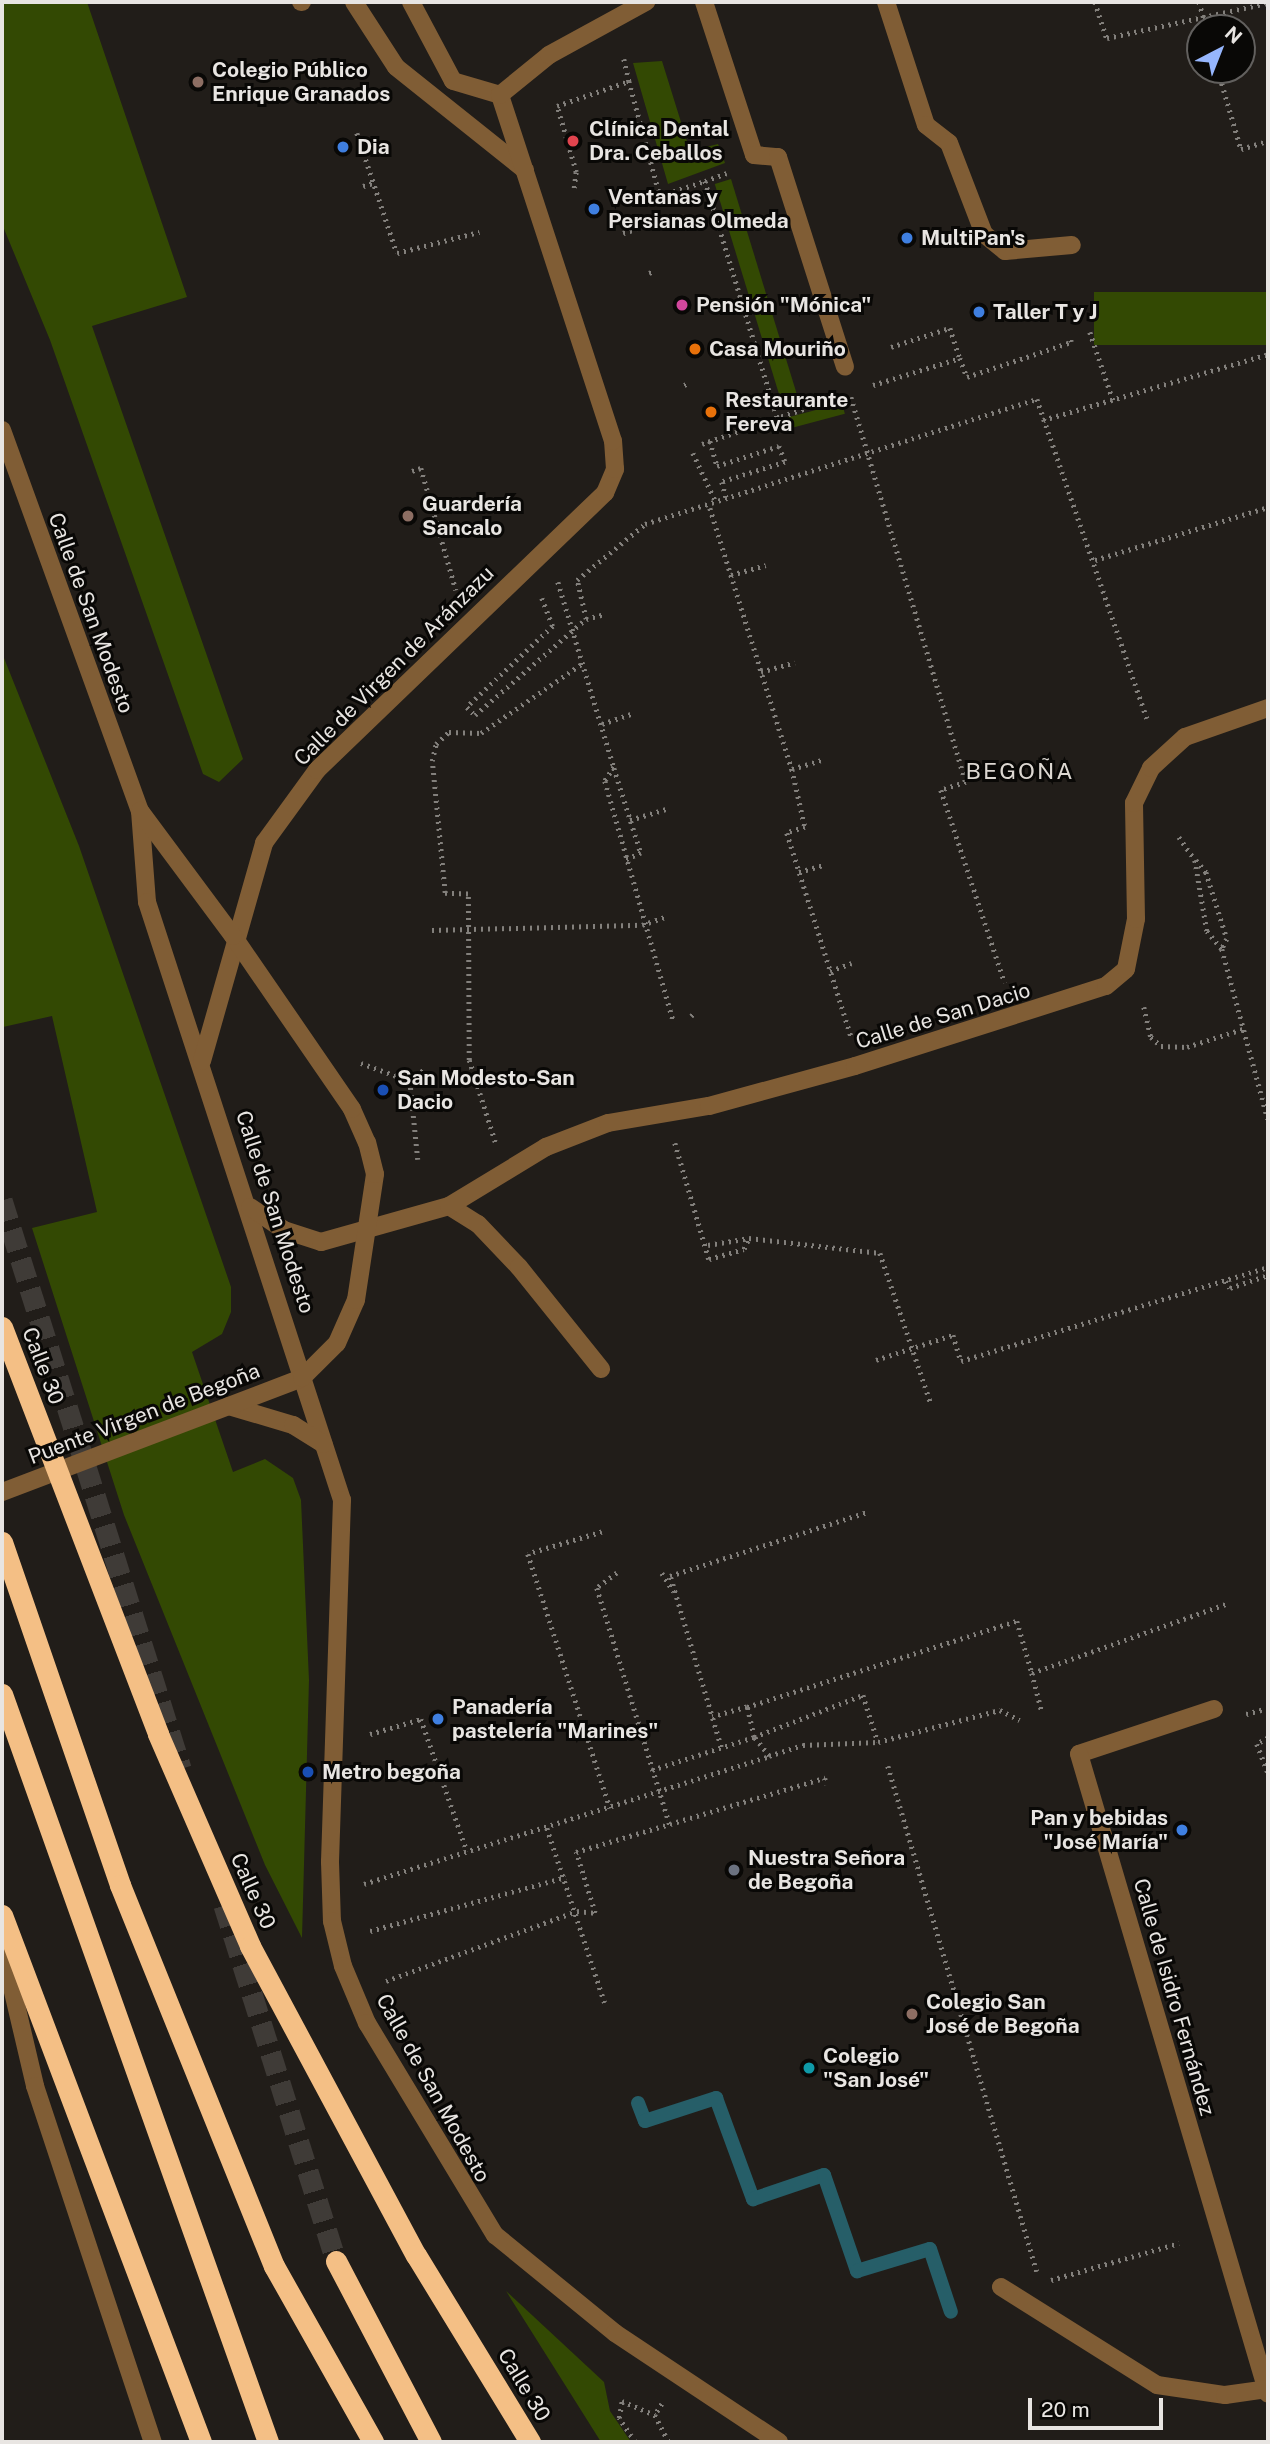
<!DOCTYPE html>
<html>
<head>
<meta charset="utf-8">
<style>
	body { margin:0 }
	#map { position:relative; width:1270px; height:2444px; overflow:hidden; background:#211d19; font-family:"Public Sans",sans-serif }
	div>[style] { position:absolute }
	.green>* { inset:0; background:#334903; transform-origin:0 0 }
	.stream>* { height:14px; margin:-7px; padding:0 7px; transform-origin:7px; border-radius:7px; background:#265e68 }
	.highway-tunnel>* { height:21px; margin-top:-10.5px; transform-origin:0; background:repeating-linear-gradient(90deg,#3f3b37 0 21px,transparent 0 31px) }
	.path>* { height:4.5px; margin-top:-2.25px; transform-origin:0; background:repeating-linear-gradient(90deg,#83807c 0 2px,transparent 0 7px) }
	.minor>* { height:18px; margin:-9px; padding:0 9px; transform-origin:9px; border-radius:9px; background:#805d35 }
	.highway>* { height:21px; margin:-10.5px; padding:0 10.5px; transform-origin:10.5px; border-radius:10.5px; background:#f4bf85 }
	.dots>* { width:19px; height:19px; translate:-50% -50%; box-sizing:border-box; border:4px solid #090806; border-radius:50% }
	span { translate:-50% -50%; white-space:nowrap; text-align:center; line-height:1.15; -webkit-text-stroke:6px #090806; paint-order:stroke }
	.poi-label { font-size:21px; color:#e8e5e2; font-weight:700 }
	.left { translate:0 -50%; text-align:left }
	.right { translate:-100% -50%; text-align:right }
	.street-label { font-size:21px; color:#e8e5e2 }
	.neighbourhood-label { font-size:23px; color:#dcd7d1; letter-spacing:2px }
	.frame { position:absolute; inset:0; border:4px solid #e8e5e2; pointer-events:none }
	.north { position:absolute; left:1186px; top:14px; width:70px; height:70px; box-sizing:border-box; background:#090806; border:2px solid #62605e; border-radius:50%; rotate:42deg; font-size:19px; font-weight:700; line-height:28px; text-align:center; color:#e8e5e2 }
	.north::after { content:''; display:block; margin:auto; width:24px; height:32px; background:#96b6fd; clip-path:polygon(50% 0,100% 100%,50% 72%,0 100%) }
	.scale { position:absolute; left:1028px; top:2398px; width:135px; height:32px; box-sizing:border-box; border:4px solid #e8e5e2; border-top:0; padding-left:9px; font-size:21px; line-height:24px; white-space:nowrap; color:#e8e5e2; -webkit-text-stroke:5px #090806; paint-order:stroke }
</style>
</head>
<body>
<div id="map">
	<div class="green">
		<div style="clip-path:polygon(2px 2px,87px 2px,187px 297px,92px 326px,243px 759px,219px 782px,203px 774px,50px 340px,2px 224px)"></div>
		<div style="clip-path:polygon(662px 61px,690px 151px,718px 144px,725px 163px,668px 184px,633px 63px)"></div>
		<div style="left:731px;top:179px;width:232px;height:17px;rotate:73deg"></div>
		<div style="left:1268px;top:292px;width:53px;height:174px;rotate:90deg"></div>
		<div style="left:842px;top:403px;width:11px;height:66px;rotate:75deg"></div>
		<div style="clip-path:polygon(2px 653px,79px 846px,231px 1287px,231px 1312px,222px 1334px,192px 1352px,233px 1472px,265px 1459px,293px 1478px,301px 1500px,309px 1680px,302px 1938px,265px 1865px,124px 1515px,32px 1228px,97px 1212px,52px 1016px,3px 1027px,2px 1021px)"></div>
		<div style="clip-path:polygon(506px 2291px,604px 2382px,610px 2411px,631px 2442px,601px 2442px)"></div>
	</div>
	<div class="stream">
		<div style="left:638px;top:2103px;width:19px;rotate:69deg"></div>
		<div style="left:645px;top:2121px;width:75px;rotate:-17.9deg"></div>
		<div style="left:716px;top:2098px;width:108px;rotate:69.9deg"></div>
		<div style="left:753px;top:2199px;width:75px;rotate:-18.7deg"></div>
		<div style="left:824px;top:2175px;width:102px;rotate:71deg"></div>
		<div style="left:857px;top:2271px;width:76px;rotate:-16.8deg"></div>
		<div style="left:930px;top:2249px;width:66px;rotate:71.6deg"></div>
	</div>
	<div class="highway-tunnel">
		<div style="left:2px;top:1200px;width:596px;rotate:72.51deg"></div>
		<div style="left:224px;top:1905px;width:373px;rotate:72.5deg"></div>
	</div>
	<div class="path">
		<div style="left:1095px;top:2px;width:38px;rotate:72deg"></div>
		<div style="left:1107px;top:38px;width:165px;rotate:-12.3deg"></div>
		<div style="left:1199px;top:2px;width:27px;rotate:73deg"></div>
		<div style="left:624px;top:59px;width:23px;rotate:77deg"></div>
		<div style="left:1218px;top:70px;width:82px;rotate:73.8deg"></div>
		<div style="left:1241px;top:149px;width:28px;rotate:-17deg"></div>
		<div style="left:357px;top:133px;width:126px;rotate:71.6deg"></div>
		<div style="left:397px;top:253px;width:85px;rotate:-14.4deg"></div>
		<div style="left:705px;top:181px;width:23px;rotate:-20deg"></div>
		<div style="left:363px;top:186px;width:10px;rotate:-17deg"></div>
		<div style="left:574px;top:188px;width:16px;rotate:-83deg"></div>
		<div style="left:576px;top:172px;width:69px;rotate:-106.1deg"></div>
		<div style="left:557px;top:106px;width:76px;rotate:-19.1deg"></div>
		<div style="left:629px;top:81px;width:119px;rotate:74.9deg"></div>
		<div style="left:660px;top:196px;width:47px;rotate:-18.4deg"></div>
		<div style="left:705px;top:181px;width:247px;rotate:73deg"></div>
		<div style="left:623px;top:233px;width:14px;rotate:-17deg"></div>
		<div style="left:649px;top:273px;width:6px;rotate:-18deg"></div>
		<div style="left:1090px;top:332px;width:72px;rotate:71.3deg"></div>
		<div style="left:891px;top:347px;width:62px;rotate:-17.9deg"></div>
		<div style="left:950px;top:328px;width:32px;rotate:72deg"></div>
		<div style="left:684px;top:385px;width:5px;rotate:-22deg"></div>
		<div style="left:873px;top:385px;width:91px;rotate:-17.2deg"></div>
		<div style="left:960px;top:358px;width:20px;rotate:70deg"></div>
		<div style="left:967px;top:377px;width:110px;rotate:-18.6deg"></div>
		<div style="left:1071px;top:342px;width:4px;rotate:-104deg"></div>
		<div style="left:851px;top:397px;width:402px;rotate:73.4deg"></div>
		<div style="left:966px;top:782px;width:26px;rotate:162deg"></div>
		<div style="left:941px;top:790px;width:203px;rotate:71.7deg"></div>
		<div style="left:1043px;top:420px;width:234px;rotate:-16.3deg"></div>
		<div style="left:710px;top:441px;width:26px;rotate:74deg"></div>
		<div style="left:717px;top:466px;width:65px;rotate:-17.9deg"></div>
		<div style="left:779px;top:446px;width:17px;rotate:69deg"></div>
		<div style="left:785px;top:462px;width:66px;rotate:162.4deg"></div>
		<div style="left:722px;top:482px;width:16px;rotate:75deg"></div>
		<div style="left:702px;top:444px;width:141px;rotate:-19.1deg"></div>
		<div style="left:693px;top:453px;width:52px;rotate:64.9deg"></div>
		<div style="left:412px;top:471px;width:9px;rotate:-18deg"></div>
		<div style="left:421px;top:468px;width:127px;rotate:74deg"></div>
		<div style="left:710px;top:508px;width:274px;rotate:72.6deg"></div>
		<div style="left:792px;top:769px;width:59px;rotate:77.4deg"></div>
		<div style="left:805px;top:827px;width:19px;rotate:162deg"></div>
		<div style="left:787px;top:833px;width:213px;rotate:72.5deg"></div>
		<div style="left:1095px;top:560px;width:181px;rotate:-17deg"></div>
		<div style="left:731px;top:575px;width:36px;rotate:-16deg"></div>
		<div style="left:558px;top:582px;width:193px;rotate:73.2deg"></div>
		<div style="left:614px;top:767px;width:17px;rotate:123deg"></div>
		<div style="left:605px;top:781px;width:248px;rotate:74.1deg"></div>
		<div style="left:542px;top:598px;width:30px;rotate:69deg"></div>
		<div style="left:553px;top:626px;width:118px;rotate:136.7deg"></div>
		<div style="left:467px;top:707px;width:11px;rotate:45deg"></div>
		<div style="left:475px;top:715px;width:147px;rotate:-40.9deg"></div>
		<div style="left:586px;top:619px;width:40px;rotate:-103deg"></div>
		<div style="left:577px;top:580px;width:88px;rotate:-39.5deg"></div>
		<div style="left:645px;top:524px;width:411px;rotate:-17.7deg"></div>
		<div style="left:1037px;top:399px;width:338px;rotate:71deg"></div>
		<div style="left:586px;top:619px;width:20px;rotate:-15deg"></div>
		<div style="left:761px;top:672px;width:35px;rotate:-16deg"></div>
		<div style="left:602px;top:724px;width:34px;rotate:-19deg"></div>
		<div style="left:614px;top:768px;width:89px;rotate:72.4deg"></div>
		<div style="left:641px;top:853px;width:17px;rotate:156deg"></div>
		<div style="left:792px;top:769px;width:34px;rotate:-17deg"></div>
		<div style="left:630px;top:820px;width:39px;rotate:-17deg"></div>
		<div style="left:1179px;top:837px;width:28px;rotate:55deg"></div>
		<div style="left:1195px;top:860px;width:72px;rotate:80.4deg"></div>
		<div style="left:1207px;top:931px;width:23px;rotate:50deg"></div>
		<div style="left:1222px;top:949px;width:176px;rotate:74.9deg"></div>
		<div style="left:1196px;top:860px;width:16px;rotate:50deg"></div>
		<div style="left:1206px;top:872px;width:70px;rotate:72.6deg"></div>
		<div style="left:1227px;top:939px;width:11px;rotate:117deg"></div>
		<div style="left:799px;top:872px;width:25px;rotate:-16deg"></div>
		<div style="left:432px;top:930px;width:210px;rotate:-1.4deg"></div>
		<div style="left:642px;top:925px;width:24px;rotate:-19deg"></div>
		<div style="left:830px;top:971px;width:23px;rotate:-20deg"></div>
		<div style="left:1144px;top:1007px;width:31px;rotate:77deg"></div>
		<div style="left:1151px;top:1037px;width:13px;rotate:42deg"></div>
		<div style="left:1161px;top:1046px;width:26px;rotate:2deg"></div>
		<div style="left:1187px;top:1047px;width:59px;rotate:-17.8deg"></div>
		<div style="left:691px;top:1016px;width:4px;rotate:-45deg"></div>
		<div style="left:361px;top:1063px;width:52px;rotate:20.2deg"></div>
		<div style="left:410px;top:1081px;width:79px;rotate:84.2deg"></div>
		<div style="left:410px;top:1080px;width:20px;rotate:-37deg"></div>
		<div style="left:495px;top:1142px;width:86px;rotate:-107.6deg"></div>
		<div style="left:469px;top:1060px;width:166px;rotate:-90.3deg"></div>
		<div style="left:468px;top:894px;width:23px;rotate:-178deg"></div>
		<div style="left:445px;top:893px;width:133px;rotate:-95.6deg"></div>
		<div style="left:432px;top:761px;width:17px;rotate:-77deg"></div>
		<div style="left:436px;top:744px;width:18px;rotate:-43deg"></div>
		<div style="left:449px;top:732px;width:32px;rotate:2deg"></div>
		<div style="left:481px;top:733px;width:124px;rotate:-34.5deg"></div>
		<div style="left:675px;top:1143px;width:121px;rotate:73.7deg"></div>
		<div style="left:709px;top:1259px;width:36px;rotate:-16deg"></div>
		<div style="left:744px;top:1249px;width:12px;rotate:-66deg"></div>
		<div style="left:708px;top:1245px;width:42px;rotate:-9.7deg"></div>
		<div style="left:749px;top:1238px;width:132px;rotate:6.5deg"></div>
		<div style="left:880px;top:1253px;width:159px;rotate:71.3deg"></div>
		<div style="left:1226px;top:1281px;width:8px;rotate:60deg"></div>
		<div style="left:1230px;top:1288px;width:40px;rotate:-18.9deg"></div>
		<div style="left:876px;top:1360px;width:81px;rotate:-18deg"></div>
		<div style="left:953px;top:1335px;width:27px;rotate:73deg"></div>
		<div style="left:961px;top:1361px;width:321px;rotate:-17deg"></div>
		<div style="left:602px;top:1532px;width:77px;rotate:163.4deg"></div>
		<div style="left:528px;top:1554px;width:267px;rotate:72.1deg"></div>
		<div style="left:617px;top:1573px;width:25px;rotate:143deg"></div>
		<div style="left:597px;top:1588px;width:248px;rotate:72.9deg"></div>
		<div style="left:662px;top:1573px;width:22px;rotate:58deg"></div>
		<div style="left:1032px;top:1673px;width:40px;rotate:75.6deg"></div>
		<div style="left:747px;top:1707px;width:283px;rotate:-17.7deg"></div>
		<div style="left:1017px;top:1621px;width:54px;rotate:73.9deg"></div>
		<div style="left:1032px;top:1673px;width:209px;rotate:-19.6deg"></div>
		<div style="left:1246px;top:1714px;width:23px;rotate:-15deg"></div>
		<div style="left:370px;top:1734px;width:53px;rotate:-16.4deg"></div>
		<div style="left:421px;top:1719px;width:140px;rotate:70.8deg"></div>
		<div style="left:1268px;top:1738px;width:13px;rotate:151deg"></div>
		<div style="left:1257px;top:1744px;width:31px;rotate:69deg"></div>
		<div style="left:721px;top:1747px;width:178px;rotate:-106.6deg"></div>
		<div style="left:670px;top:1576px;width:207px;rotate:-18deg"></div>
		<div style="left:769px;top:1756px;width:36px;rotate:-18deg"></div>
		<div style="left:803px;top:1745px;width:75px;rotate:-2.3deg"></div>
		<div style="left:888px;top:1766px;width:527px;rotate:73.59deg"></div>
		<div style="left:652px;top:1770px;width:107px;rotate:-17.9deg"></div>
		<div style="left:754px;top:1737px;width:31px;rotate:-103deg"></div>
		<div style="left:747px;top:1707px;width:36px;rotate:164deg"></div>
		<div style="left:547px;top:1828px;width:184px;rotate:71.7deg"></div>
		<div style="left:364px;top:1884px;width:425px;rotate:-17.5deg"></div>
		<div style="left:769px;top:1756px;width:24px;rotate:-128deg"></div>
		<div style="left:754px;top:1737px;width:117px;rotate:-21.1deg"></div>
		<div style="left:863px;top:1695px;width:49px;rotate:72.3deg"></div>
		<div style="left:878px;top:1742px;width:126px;rotate:-14.7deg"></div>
		<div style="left:1000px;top:1710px;width:22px;rotate:27deg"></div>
		<div style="left:370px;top:1931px;width:203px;rotate:-15.4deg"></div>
		<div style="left:386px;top:1981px;width:203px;rotate:-20.1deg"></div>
		<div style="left:577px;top:1911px;width:18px;rotate:6deg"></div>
		<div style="left:595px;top:1913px;width:64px;rotate:-107.3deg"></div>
		<div style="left:576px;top:1852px;width:260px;rotate:-16.6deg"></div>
		<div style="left:825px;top:1778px;width:7px;rotate:82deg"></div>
		<div style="left:1051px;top:2280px;width:133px;rotate:-16.1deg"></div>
		<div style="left:662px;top:2404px;width:13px;rotate:122deg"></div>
		<div style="left:655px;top:2415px;width:30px;rotate:63deg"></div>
		<div style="left:635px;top:2442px;width:29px;rotate:-124deg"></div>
		<div style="left:619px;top:2418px;width:17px;rotate:-80deg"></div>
		<div style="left:622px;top:2401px;width:36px;rotate:23deg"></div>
		<div style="left:697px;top:2442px;width:3px"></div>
	</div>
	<div class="minor">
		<div style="left:301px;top:2px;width:1px"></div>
		<div style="left:354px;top:2px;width:77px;rotate:57.1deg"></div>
		<div style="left:396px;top:67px;width:165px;rotate:38.6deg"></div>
		<div style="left:411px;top:2px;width:89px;rotate:62deg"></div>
		<div style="left:453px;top:81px;width:49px;rotate:16.6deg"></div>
		<div style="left:704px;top:2px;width:161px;rotate:71.9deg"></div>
		<div style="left:754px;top:155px;width:24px;rotate:5deg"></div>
		<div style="left:778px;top:157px;width:220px;rotate:72.3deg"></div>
		<div style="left:886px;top:2px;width:129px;rotate:72deg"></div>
		<div style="left:926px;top:125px;width:29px;rotate:38deg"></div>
		<div style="left:949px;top:143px;width:97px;rotate:69deg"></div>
		<div style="left:984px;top:234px;width:27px;rotate:39deg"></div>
		<div style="left:1005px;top:251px;width:67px;rotate:-5.1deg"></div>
		<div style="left:2px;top:430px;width:405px;rotate:70.1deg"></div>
		<div style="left:140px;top:811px;width:91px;rotate:85.6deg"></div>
		<div style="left:147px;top:902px;width:629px;rotate:71.94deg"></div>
		<div style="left:342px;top:1500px;width:362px;rotate:91.9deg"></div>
		<div style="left:330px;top:1862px;width:59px;rotate:88.1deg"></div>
		<div style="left:332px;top:1921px;width:46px;rotate:76.3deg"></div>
		<div style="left:343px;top:1966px;width:62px;rotate:67.2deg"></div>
		<div style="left:367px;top:2023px;width:248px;rotate:58.9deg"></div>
		<div style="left:495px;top:2235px;width:155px;rotate:39.2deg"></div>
		<div style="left:615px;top:2333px;width:197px;rotate:33.6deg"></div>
		<div style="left:202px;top:1061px;width:227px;rotate:-74.1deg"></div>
		<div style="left:264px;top:843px;width:90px;rotate:-54deg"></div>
		<div style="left:317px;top:770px;width:400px;rotate:-43.9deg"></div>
		<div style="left:605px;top:493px;width:26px;rotate:-67deg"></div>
		<div style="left:615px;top:469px;width:28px;rotate:-94deg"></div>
		<div style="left:613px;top:441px;width:364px;rotate:-108.1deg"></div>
		<div style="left:500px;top:95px;width:63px;rotate:-39.2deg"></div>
		<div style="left:549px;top:55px;width:111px;rotate:-28.7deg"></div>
		<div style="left:449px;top:1206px;width:34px;rotate:32deg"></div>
		<div style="left:478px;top:1224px;width:59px;rotate:46.4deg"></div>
		<div style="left:519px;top:1267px;width:131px;rotate:51.2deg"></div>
		<div style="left:250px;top:1207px;width:41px;rotate:34.1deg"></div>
		<div style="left:284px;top:1230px;width:39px;rotate:18deg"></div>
		<div style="left:321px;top:1242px;width:133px;rotate:-15.7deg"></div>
		<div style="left:449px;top:1206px;width:114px;rotate:-31.3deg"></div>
		<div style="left:546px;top:1147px;width:66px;rotate:-21.2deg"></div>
		<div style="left:608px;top:1123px;width:102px;rotate:-9.6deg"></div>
		<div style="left:709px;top:1106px;width:151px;rotate:-15.3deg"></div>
		<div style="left:855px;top:1066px;width:263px;rotate:-17.7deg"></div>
		<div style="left:1106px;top:986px;width:26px;rotate:-40deg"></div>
		<div style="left:1126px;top:969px;width:51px;rotate:-78.7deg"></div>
		<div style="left:1136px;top:919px;width:116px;rotate:-91deg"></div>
		<div style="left:1134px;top:803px;width:39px;rotate:-64deg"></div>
		<div style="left:1151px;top:768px;width:46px;rotate:-42.4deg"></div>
		<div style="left:1185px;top:737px;width:88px;rotate:-19.3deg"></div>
		<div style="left:229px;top:1406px;width:67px;rotate:16.5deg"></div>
		<div style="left:293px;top:1425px;width:36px;rotate:32deg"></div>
		<div style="left:2px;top:1492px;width:321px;rotate:-20.8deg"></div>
		<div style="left:302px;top:1378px;width:49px;rotate:-45deg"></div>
		<div style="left:337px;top:1343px;width:47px;rotate:-66.2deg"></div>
		<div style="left:356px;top:1300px;width:127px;rotate:-81.4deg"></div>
		<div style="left:375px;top:1174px;width:32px;rotate:-104deg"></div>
		<div style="left:367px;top:1143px;width:37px;rotate:-114deg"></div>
		<div style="left:352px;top:1109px;width:210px;rotate:-124.5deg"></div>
		<div style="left:233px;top:936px;width:156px;rotate:-126.6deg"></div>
		<div style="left:1214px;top:1709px;width:142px;rotate:161.6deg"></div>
		<div style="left:1079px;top:1754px;width:667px;rotate:73.55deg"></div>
		<div style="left:2px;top:1945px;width:145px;rotate:76.8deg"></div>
		<div style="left:35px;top:2086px;width:375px;rotate:71.7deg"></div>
		<div style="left:1001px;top:2287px;width:184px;rotate:32.1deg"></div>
		<div style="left:1157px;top:2385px;width:69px;rotate:8.4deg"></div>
		<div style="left:1225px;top:2395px;width:42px;rotate:-8.1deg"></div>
	</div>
	<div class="highway">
		<div style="left:2px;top:1327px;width:436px;rotate:69deg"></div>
		<div style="left:158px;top:1734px;width:231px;rotate:66.5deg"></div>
		<div style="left:250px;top:1946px;width:351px;rotate:61.8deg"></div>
		<div style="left:416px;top:2255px;width:219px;rotate:58.6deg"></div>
		<div style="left:2px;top:1542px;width:363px;rotate:71deg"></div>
		<div style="left:120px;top:1885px;width:411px;rotate:68deg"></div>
		<div style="left:274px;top:2266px;width:202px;rotate:60.6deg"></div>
		<div style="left:2px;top:1694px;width:794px;rotate:70.42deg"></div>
		<div style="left:2px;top:1915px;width:563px;rotate:69.31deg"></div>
		<div style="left:336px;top:2261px;width:204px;rotate:62.3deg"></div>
	</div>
	<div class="dots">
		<div style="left:198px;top:82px;background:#8d6e63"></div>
		<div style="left:573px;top:141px;background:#e0444e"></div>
		<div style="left:343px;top:147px;background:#3f7fe0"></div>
		<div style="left:594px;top:209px;background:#3f7fe0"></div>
		<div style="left:907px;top:238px;background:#3f7fe0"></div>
		<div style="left:682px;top:305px;background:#d1479c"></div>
		<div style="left:979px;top:312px;background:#3f7fe0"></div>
		<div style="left:695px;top:349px;background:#e8710a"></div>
		<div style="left:711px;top:412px;background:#e8710a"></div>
		<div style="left:408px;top:516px;background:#8d6e63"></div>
		<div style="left:383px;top:1090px;background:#1a4fb4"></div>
		<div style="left:438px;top:1719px;background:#3f7fe0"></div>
		<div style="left:308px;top:1772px;background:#1a4fb4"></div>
		<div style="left:1182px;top:1830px;background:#3f7fe0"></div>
		<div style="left:734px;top:1870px;background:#6b7280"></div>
		<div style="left:912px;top:2014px;background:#8d6e63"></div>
		<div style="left:809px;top:2068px;background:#0f9aa8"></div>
	</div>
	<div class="poi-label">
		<span class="left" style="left:212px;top:82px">Colegio Público<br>Enrique Granados</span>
		<span class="left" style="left:589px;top:141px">Clínica Dental<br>Dra. Ceballos</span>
		<span class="left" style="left:357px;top:147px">Dia</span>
		<span class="left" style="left:608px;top:209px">Ventanas y<br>Persianas Olmeda</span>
		<span class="left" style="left:921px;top:238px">MultiPan's</span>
		<span class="left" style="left:696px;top:305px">Pensión "Mónica"</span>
		<span class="left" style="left:993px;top:312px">Taller T y J</span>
		<span class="left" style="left:709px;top:349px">Casa Mouriño</span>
		<span class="left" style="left:725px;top:412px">Restaurante<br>Fereva</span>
		<span class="left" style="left:422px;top:516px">Guardería<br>Sancalo</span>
		<span class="left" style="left:397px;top:1090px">San Modesto-San<br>Dacio</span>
		<span class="left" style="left:452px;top:1719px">Panadería<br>pastelería "Marines"</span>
		<span class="left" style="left:322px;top:1772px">Metro begoña</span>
		<span class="right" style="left:1168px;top:1830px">Pan y bebidas<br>"José María"</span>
		<span class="left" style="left:748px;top:1870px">Nuestra Señora<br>de Begoña</span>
		<span class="left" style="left:926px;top:2014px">Colegio San<br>José de Begoña</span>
		<span class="left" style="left:823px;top:2068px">Colegio<br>"San José"</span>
	</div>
	<div class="street-label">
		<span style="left:91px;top:613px;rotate:70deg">Calle de San Modesto</span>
		<span style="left:394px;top:666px;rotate:-45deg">Calle de Virgen de Aránzazu</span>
		<span style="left:943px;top:1016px;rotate:-17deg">Calle de San Dacio</span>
		<span style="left:275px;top:1212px;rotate:72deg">Calle de San Modesto</span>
		<span style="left:43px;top:1366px;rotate:69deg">Calle 30</span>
		<span style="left:144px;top:1414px;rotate:-21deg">Puente Virgen de Begoña</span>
		<span style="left:253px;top:1891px;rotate:66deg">Calle 30</span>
		<span style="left:1174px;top:1997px;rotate:74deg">Calle de Isidro Fernández</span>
		<span style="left:433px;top:2088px;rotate:61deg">Calle de San Modesto</span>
		<span style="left:524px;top:2385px;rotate:59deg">Calle 30</span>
	</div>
	<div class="neighbourhood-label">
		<span style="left:1020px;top:771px">BEGOÑA</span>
	</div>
	<div class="frame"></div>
	<div class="north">N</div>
	<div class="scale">20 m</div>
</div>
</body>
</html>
